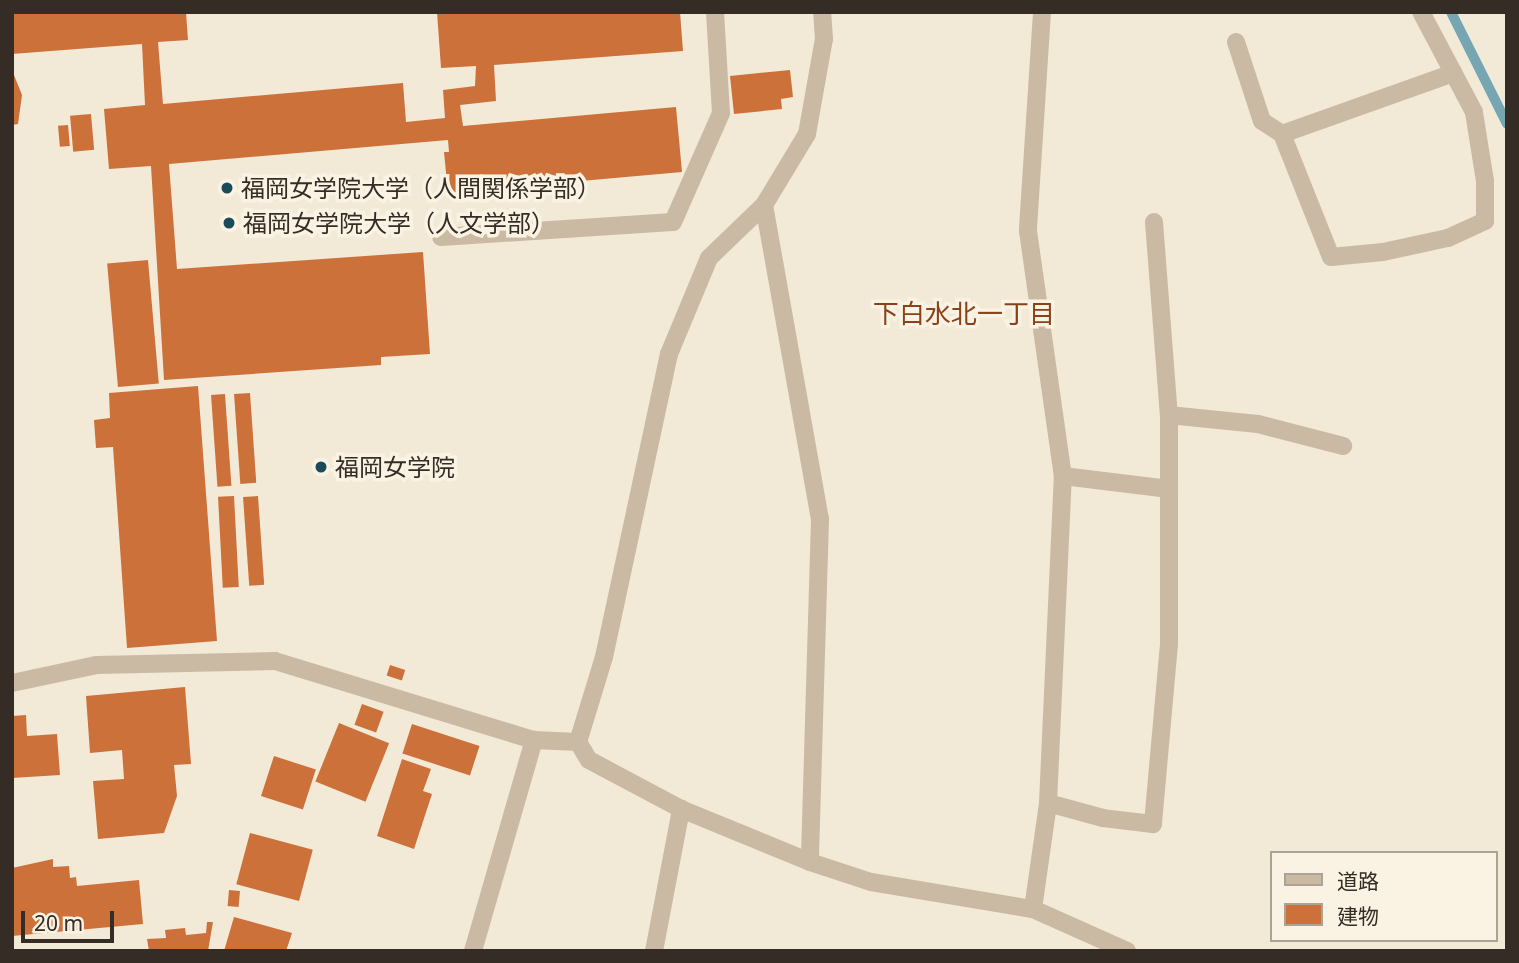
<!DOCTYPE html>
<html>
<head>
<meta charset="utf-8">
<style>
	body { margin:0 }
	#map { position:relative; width:1519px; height:963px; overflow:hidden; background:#f2e9d7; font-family:"Noto Sans","Noto Sans JP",sans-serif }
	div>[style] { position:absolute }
	.stream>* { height:10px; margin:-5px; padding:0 5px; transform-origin:5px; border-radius:5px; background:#75a6b1 }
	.building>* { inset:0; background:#cd713a; transform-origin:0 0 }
	.minor>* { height:18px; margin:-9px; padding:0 9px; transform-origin:9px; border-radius:9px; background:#cbbaa3 }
	.dots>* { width:19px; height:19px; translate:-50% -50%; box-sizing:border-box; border:4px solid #faf3e3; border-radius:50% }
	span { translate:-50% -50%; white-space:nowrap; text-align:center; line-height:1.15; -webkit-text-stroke:7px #faf3e3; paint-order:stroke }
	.poi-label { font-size:24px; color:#352c25 }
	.left { translate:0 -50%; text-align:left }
	.neighbourhood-label { font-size:26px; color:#89431a }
	.frame { position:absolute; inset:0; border:14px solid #352c25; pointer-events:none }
	.legend { position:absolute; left:1270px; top:851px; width:228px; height:91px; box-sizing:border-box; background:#faf3e3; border:2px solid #aba397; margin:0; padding:9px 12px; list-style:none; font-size:21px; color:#352c25 }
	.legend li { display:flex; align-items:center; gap:14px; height:35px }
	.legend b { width:35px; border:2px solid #aba397 }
	.scale { position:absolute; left:21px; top:911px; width:93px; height:32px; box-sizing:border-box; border:4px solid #352c25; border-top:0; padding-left:9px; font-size:21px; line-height:24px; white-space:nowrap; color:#352c25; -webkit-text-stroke:5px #faf3e3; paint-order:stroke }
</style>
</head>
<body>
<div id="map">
	<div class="stream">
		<div style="left:1451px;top:12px;width:125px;rotate:63.4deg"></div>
	</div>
	<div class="building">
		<div style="clip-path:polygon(12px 12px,186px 12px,188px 40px,158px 42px,163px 104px,403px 83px,406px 122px,445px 118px,443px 90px,475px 86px,476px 66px,441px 68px,437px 12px,680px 12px,683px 51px,494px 65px,496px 101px,460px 105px,463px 126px,676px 107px,682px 172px,448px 193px,444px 152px,449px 152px,448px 140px,169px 164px,177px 269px,423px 252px,430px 354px,381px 357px,381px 365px,164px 380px,151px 166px,109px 169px,104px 109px,145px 105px,142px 44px,12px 54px)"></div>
		<div style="clip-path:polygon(12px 70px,22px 95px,18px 124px,12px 125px)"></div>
		<div style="clip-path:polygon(790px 70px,793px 97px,781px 99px,782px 109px,734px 114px,730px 76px)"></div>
		<div style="left:91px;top:114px;width:36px;height:21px;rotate:85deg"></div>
		<div style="left:68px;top:125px;width:21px;height:10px;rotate:85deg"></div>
		<div style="left:148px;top:260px;width:124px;height:41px;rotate:85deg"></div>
		<div style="clip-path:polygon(198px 386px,217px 641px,127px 648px,113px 447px,96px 448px,94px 420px,110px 418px,109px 393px)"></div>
		<div style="left:250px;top:393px;width:90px;height:16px;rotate:86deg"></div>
		<div style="left:225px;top:394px;width:92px;height:14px;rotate:86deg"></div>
		<div style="left:234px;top:496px;width:91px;height:16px;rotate:87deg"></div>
		<div style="left:258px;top:496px;width:89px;height:15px;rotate:86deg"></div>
		<div style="left:390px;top:665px;width:16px;height:11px;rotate:18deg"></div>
		<div style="clip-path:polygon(185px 687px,191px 764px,174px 765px,177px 796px,164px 833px,98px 839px,93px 781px,124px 779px,122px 750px,90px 753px,86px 696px)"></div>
		<div style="left:362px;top:704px;width:23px;height:22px;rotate:20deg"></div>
		<div style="clip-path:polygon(26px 715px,27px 736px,57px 734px,60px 775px,12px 778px,12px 716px)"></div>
		<div style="left:339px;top:723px;width:54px;height:63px;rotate:22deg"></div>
		<div style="left:412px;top:724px;width:71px;height:31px;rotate:18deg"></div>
		<div style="left:274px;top:756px;width:44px;height:42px;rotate:18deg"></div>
		<div style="clip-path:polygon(402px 759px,431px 769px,423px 791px,432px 794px,414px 849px,377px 836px)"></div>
		<div style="left:250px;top:833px;width:65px;height:53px;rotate:15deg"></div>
		<div style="clip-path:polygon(53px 859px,53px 867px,69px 866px,70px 878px,76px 877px,77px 886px,139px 880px,143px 924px,12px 936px,12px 868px)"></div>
		<div style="left:229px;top:890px;width:11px;height:16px;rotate:5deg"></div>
		<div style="clip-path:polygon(234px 917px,292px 933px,286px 951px,224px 951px)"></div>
		<div style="clip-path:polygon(207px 922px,213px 922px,208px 951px,149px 951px,147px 939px,166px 938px,165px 930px,185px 928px,186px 935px,206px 933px)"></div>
	</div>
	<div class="minor">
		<div style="left:1042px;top:12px;width:219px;rotate:93.7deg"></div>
		<div style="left:1028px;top:231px;width:247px;rotate:81.9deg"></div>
		<div style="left:1236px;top:42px;width:83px;rotate:71.8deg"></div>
		<div style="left:1262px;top:121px;width:24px;rotate:33deg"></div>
		<div style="left:1282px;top:134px;width:132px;rotate:68.3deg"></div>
		<div style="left:1331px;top:257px;width:52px;rotate:-5.5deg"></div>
		<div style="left:1383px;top:252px;width:66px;rotate:-12.2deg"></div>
		<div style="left:1448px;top:238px;width:41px;rotate:-24.7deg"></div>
		<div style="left:1485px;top:221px;width:40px;rotate:-90deg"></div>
		<div style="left:1485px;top:181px;width:70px;rotate:-99.1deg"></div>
		<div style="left:1474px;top:112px;width:113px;rotate:-117.9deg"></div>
		<div style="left:1282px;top:134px;width:182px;rotate:-19.6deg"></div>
		<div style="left:764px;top:205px;width:319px;rotate:79.9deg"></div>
		<div style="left:820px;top:519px;width:343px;rotate:91.7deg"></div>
		<div style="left:1154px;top:222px;width:194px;rotate:85.6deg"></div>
		<div style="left:1169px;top:415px;width:74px;rotate:90deg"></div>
		<div style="left:441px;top:237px;width:232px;rotate:-3.7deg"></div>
		<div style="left:673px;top:222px;width:119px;rotate:-66.2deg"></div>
		<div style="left:721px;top:113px;width:101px;rotate:-93.4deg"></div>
		<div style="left:1169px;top:415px;width:89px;rotate:5.8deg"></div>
		<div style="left:1258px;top:424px;width:88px;rotate:14.5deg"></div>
		<div style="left:12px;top:683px;width:87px;rotate:-12deg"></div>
		<div style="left:97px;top:665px;width:178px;rotate:-1.3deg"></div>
		<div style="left:275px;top:661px;width:271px;rotate:17deg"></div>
		<div style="left:534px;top:740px;width:44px;rotate:2.6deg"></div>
		<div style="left:578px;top:742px;width:21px;rotate:59deg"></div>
		<div style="left:589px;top:760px;width:104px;rotate:28deg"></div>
		<div style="left:681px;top:809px;width:139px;rotate:22.3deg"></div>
		<div style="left:810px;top:862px;width:64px;rotate:18.2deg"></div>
		<div style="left:871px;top:882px;width:164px;rotate:9.5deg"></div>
		<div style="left:1033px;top:909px;width:103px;rotate:24.1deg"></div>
		<div style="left:578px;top:742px;width:89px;rotate:-73deg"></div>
		<div style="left:604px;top:657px;width:310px;rotate:-77.9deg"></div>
		<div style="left:669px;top:354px;width:104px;rotate:-67.4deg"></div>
		<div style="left:709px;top:258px;width:76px;rotate:-43.9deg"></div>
		<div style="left:764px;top:205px;width:83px;rotate:-58.8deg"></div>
		<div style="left:807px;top:134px;width:97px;rotate:-79.9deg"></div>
		<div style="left:824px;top:39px;width:27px;rotate:-94deg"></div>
		<div style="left:1033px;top:909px;width:107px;rotate:-81.9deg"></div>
		<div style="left:1048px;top:803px;width:327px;rotate:-87.4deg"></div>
		<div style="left:1063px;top:476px;width:107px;rotate:7deg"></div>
		<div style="left:1169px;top:489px;width:155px;rotate:90deg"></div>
		<div style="left:1169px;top:644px;width:181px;rotate:95.1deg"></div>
		<div style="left:1153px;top:824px;width:50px;rotate:-173.2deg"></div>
		<div style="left:1103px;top:818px;width:57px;rotate:-164.7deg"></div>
		<div style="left:473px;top:951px;width:220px;rotate:-73.9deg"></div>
		<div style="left:654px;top:951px;width:145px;rotate:-79.2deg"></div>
	</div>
	<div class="dots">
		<div style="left:227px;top:188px;background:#194c59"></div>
		<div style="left:229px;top:223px;background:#194c59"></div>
		<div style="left:321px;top:467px;background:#194c59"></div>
	</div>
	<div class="poi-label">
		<span class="left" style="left:241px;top:188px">福岡女学院大学（人間関係学部）</span>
		<span class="left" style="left:243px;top:223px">福岡女学院大学（人文学部）</span>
		<span class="left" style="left:335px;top:467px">福岡女学院</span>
	</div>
	<div class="neighbourhood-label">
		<span style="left:964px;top:314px">下白水北一丁目</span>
	</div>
	<div class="frame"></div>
	<ul class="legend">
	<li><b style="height:9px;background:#cbbaa3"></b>道路</li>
	<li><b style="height:19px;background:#cd713a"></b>建物</li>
	</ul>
	<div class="scale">20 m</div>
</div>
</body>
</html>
